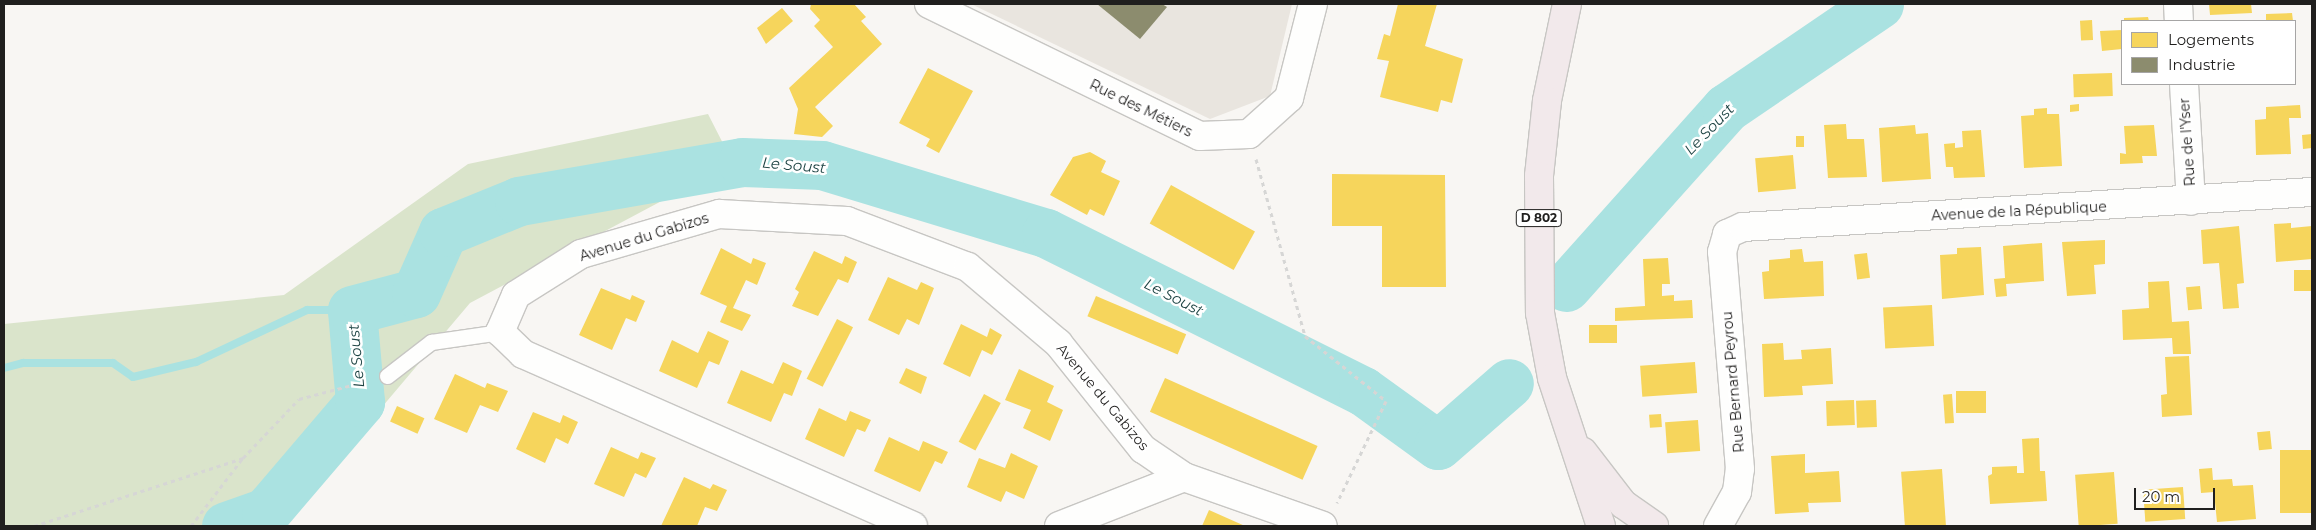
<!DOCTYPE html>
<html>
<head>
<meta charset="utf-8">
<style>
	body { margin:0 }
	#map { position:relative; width:2316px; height:530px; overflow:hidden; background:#f8f6f3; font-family:Montserrat,sans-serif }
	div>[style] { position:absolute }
	.built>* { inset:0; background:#e9e5df }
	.green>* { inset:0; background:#dae4cb }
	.homes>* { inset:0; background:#f6d55c; transform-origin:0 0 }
	.industry>* { inset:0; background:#8c8c6e }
	.stream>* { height:8px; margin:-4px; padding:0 4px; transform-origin:4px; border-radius:4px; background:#aae2e1 }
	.river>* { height:49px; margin:-24.5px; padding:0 24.5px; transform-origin:24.5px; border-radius:24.5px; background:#aae2e1 }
	.path>* { height:3px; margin-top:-1.5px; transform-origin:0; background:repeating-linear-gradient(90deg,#d6d6d5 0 4px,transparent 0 8px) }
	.roads { filter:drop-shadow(1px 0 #c7c6c3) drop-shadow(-1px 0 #c7c6c3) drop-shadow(0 1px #c7c6c3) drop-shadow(0 -1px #c7c6c3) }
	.lane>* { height:15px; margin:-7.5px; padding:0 7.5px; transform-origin:7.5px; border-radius:7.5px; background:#fefefd }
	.street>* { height:28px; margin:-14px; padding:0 14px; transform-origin:14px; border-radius:14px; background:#fefefd }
	.primary>* { height:28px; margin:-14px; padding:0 14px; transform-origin:14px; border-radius:14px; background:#f2e9eb }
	span { translate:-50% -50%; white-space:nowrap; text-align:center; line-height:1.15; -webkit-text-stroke:5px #fff; paint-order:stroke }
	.shield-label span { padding:1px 4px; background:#fff; border:1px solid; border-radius:4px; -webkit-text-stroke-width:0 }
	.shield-label { font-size:12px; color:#201f1e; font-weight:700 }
	.street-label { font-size:14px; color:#201f1e }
	.water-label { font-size:15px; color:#1e4444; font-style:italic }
	.frame { position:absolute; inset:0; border:5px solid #201f1e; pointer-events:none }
	.legend { position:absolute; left:2121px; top:20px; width:175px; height:65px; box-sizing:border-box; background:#fff; border:1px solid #a6a5a5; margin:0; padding:6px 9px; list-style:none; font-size:15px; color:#201f1e }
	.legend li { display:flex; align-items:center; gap:10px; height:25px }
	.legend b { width:25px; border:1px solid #a6a5a5 }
	.scale { position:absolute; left:2134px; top:488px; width:81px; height:22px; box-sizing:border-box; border:2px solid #201f1e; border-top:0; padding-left:6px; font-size:15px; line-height:18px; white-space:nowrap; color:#201f1e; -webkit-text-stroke:4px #fff; paint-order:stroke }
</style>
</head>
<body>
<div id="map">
	<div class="built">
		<div style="clip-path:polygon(971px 4px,1292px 4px,1270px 96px,1210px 119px)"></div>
	</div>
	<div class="green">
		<div style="clip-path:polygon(708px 114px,733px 163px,470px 303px,360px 433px,275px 526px,4px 526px,4px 324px,284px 295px,468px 164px)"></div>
	</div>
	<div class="homes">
		<div style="clip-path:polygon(811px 4px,854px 4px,866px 17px,861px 21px,882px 44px,815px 107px,833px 126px,822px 137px,794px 134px,798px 109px,789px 88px,833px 47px,814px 26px,820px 20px,810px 9px)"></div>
		<div style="clip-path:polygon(1398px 4px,1437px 4px,1425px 46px,1463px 59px,1452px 103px,1441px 100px,1438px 112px,1380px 97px,1389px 61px,1377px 59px,1384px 34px,1390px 36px)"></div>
		<div style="clip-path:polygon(2209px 4px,2251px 4px,2252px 13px,2210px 15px)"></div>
		<div style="clip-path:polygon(782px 8px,793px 21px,766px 44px,757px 28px)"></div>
		<div style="clip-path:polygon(2292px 13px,2293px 21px,2266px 21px,2266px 14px)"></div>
		<div style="clip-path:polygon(2148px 17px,2149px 21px,2124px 21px,2124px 18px)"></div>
		<div style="left:2092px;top:20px;width:20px;height:12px;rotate:87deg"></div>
		<div style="clip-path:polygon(2122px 30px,2122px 49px,2102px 51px,2100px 31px)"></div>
		<div style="clip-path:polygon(928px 68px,973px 91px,939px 153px,926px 146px,930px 139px,899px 123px)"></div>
		<div style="left:2112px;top:73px;width:23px;height:39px;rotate:88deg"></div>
		<div style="clip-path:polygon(2079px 104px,2079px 111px,2070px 112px,2070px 105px)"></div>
		<div style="clip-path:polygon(2300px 105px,2301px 118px,2289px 118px,2291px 154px,2256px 155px,2255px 120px,2266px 119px,2266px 107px)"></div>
		<div style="clip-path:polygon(2047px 108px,2047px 114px,2059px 114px,2062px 166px,2024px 168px,2021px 116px,2034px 115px,2034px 109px)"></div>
		<div style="clip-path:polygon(1846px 124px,1847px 139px,1864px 139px,1867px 177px,1828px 178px,1824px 125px)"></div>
		<div style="clip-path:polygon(1915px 125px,1916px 134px,1928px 133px,1931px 179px,1882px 182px,1879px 128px)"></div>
		<div style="clip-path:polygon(2154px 125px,2157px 156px,2142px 156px,2143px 163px,2120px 164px,2120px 153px,2126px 154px,2124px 126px)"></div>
		<div style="clip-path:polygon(1981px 130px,1985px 177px,1954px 178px,1953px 167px,1946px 167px,1944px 144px,1955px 143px,1955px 148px,1963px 147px,1962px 131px)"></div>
		<div style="clip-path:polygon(2312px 134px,2312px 148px,2303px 149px,2302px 135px)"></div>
		<div style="left:1796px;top:136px;width:8px;height:11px"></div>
		<div style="clip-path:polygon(1090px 152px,1106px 161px,1101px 172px,1120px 181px,1104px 216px,1090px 209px,1087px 215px,1050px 195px,1073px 157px)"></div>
		<div style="left:1793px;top:155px;width:34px;height:38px;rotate:85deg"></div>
		<div style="clip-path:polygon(1332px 174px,1445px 175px,1446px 287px,1382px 287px,1382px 226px,1332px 226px)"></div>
		<div style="left:1171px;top:185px;width:96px;height:44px;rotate:29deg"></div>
		<div style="clip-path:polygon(2291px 223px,2291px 228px,2312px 226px,2312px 259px,2276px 262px,2274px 224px)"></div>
		<div style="clip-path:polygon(2239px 226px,2244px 283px,2237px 284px,2239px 308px,2223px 309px,2219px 263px,2203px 264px,2201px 230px)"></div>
		<div style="clip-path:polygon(2105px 240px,2105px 264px,2094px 265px,2096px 294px,2067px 296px,2062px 242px)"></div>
		<div style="clip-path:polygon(2042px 243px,2044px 281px,2006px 284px,2007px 296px,1996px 297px,1994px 279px,2005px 278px,2003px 246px)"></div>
		<div style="clip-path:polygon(1981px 247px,1984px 295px,1942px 299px,1940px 255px,1957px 254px,1957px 248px)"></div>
		<div style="clip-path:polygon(721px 248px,751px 264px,753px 258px,766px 263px,757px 285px,746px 280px,733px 308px,751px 315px,742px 331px,720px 322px,727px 306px,700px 294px)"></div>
		<div style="clip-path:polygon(1802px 249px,1804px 262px,1823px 261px,1824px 296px,1764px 299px,1762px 272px,1769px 271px,1769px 260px,1790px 258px,1790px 250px)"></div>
		<div style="clip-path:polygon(814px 251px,842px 264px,845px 256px,857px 262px,848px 283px,838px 279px,818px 316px,792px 306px,799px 292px,795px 289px)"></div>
		<div style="left:1867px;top:253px;width:25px;height:13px;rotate:83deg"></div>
		<div style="clip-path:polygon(1668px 258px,1670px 284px,1662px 284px,1662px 296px,1674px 295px,1674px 301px,1692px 300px,1693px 318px,1615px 321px,1615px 308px,1645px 306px,1643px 259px)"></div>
		<div style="left:2312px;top:270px;width:21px;height:18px;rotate:90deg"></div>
		<div style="clip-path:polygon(888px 277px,917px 290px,921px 282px,934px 288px,919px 325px,907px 319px,899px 335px,868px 320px)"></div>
		<div style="clip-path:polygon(2169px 281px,2172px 322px,2189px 321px,2191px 354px,2173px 354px,2172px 338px,2123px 340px,2122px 310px,2149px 308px,2148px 282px)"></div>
		<div style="left:2200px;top:286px;width:23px;height:14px;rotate:85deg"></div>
		<div style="clip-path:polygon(601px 288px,630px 300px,632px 295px,645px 301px,636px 322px,626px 318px,612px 350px,579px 335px)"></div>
		<div style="left:1096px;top:296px;width:98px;height:22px;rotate:23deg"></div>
		<div style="left:1932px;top:305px;width:41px;height:49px;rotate:87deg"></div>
		<div style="left:837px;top:319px;width:18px;height:67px;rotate:27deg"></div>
		<div style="clip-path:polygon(961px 324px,987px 337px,990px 328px,1002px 335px,992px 355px,982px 350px,970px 377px,943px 364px)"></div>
		<div style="left:1617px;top:325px;width:18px;height:28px;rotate:90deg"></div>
		<div style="clip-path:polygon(708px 331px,729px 341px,719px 365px,709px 361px,697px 388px,659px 371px,672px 340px,698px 353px)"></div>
		<div style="clip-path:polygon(1783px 343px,1784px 360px,1802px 359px,1801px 350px,1831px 348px,1833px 384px,1802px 386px,1803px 395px,1764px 397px,1762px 344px)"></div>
		<div style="clip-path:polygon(2189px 356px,2192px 415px,2162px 417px,2161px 395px,2167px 394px,2165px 357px)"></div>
		<div style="clip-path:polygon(783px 362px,802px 371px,792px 396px,784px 393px,771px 422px,727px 403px,741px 370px,773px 384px)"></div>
		<div style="left:1695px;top:362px;width:31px;height:55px;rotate:86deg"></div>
		<div style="clip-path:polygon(906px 368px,927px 377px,921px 394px,899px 383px)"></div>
		<div style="clip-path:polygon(1019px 369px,1054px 386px,1047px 402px,1063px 410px,1050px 441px,1023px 428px,1031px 410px,1005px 400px)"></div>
		<div style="clip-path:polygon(455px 374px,485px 388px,487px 383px,508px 391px,498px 412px,480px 405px,467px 433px,434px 419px)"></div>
		<div style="left:1165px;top:378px;width:167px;height:37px;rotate:24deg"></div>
		<div style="left:1986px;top:391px;width:22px;height:30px;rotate:90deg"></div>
		<div style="left:984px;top:394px;width:19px;height:54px;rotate:28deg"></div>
		<div style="left:1952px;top:394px;width:29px;height:9px;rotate:86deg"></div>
		<div style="left:1854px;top:400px;width:25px;height:28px;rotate:88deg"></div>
		<div style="left:1876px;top:400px;width:27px;height:20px;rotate:88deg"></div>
		<div style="left:397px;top:406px;width:30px;height:17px;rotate:24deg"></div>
		<div style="clip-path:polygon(819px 408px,846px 421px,850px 411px,871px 420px,865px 432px,857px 429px,844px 457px,805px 439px)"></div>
		<div style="clip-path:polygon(533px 412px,560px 423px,563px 415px,578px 422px,568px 444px,556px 438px,545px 463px,516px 449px)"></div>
		<div style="left:1661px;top:414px;width:13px;height:12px;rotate:86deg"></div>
		<div style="left:1698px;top:420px;width:31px;height:33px;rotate:86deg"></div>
		<div style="left:2270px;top:431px;width:18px;height:13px;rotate:84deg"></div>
		<div style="clip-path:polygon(889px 437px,919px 451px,923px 441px,948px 452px,942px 464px,935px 461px,920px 492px,874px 471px)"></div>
		<div style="clip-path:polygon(2039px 438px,2040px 471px,2045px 471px,2047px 501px,1990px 504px,1988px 476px,1992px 474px,1992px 467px,2017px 466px,2017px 473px,2024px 473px,2022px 439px)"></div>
		<div style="clip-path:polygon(611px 447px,638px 459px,641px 452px,656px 458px,646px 478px,635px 473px,624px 497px,594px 484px)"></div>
		<div style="left:2312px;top:450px;width:63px;height:32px;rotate:90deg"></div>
		<div style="clip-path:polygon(1011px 453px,1038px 466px,1024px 499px,1006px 491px,1001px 502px,967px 487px,979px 458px,1005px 468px)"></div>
		<div style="clip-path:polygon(1805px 454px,1805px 473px,1839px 471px,1841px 502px,1808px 503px,1809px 512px,1775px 514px,1771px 456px)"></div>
		<div style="clip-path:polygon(2212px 468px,2213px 480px,2232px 479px,2233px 486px,2253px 485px,2256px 519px,2217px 522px,2214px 492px,2201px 493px,2199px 469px)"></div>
		<div style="left:1942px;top:469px;width:57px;height:41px;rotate:86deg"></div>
		<div style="left:2114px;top:472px;width:52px;height:39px;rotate:86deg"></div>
		<div style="clip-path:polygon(684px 477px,710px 489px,713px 484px,727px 490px,717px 511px,705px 507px,697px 526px,661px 526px)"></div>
		<div style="left:2183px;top:487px;width:32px;height:40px;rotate:86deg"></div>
		<div style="clip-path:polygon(1209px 510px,1245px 526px,1202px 526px)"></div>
	</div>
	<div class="industry">
		<div style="clip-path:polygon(1097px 4px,1162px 4px,1167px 7px,1140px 39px)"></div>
	</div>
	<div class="stream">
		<div style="left:4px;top:368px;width:20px;rotate:-15deg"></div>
		<div style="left:23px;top:363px;width:90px"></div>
		<div style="left:113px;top:363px;width:24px;rotate:35deg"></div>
		<div style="left:133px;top:377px;width:65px;rotate:-13.4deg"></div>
		<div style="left:196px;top:362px;width:123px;rotate:-25.1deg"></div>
		<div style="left:307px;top:310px;width:45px"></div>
	</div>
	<div class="river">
		<div style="left:1566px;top:287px;width:240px;rotate:-48.2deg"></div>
		<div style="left:1726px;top:108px;width:185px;rotate:-34.2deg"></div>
		<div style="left:226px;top:526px;width:42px;rotate:-19.3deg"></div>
		<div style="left:266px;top:512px;width:145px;rotate:-49.5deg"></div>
		<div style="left:360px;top:402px;width:92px;rotate:-95deg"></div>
		<div style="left:352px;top:310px;width:66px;rotate:-14.9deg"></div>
		<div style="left:416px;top:293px;width:67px;rotate:-66.1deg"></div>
		<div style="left:443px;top:232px;width:82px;rotate:-22.2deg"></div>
		<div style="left:519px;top:201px;width:226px;rotate:-9.9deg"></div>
		<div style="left:742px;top:162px;width:80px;rotate:2.1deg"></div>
		<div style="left:822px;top:165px;width:234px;rotate:16.9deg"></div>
		<div style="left:1046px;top:233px;width:354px;rotate:26.5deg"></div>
		<div style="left:1363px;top:391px;width:92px;rotate:35.8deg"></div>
		<div style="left:1438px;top:445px;width:94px;rotate:-41.1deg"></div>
	</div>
	<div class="path">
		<div style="left:1256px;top:159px;width:184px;rotate:74.5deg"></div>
		<div style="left:1305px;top:336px;width:104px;rotate:38.7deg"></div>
		<div style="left:1386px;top:401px;width:113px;rotate:115.7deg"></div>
		<div style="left:34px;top:526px;width:220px;rotate:-18deg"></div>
		<div style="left:243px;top:458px;width:81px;rotate:-46.5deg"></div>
		<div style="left:299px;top:399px;width:70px;rotate:-14.8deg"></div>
		<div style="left:191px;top:526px;width:84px;rotate:-52.7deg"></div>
	</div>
	<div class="roads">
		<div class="lane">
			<div style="left:387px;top:376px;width:56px;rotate:-37.7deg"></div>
			<div style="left:431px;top:342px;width:70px;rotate:-8.2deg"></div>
		</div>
		<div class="street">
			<div style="left:929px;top:4px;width:301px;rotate:26deg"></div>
			<div style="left:1200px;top:136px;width:49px;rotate:-2.3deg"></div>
			<div style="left:1249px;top:134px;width:54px;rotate:-42deg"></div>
			<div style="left:1289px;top:98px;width:97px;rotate:-75.7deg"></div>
			<div style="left:2178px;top:4px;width:17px;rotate:87deg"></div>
			<div style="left:2184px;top:84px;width:117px;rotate:86.6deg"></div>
			<div style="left:913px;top:526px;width:426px;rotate:-156.2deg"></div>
			<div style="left:523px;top:354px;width:32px;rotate:-136deg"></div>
			<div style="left:500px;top:332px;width:40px;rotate:-66.6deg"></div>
			<div style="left:516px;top:295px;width:77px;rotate:-32.2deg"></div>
			<div style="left:581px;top:254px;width:144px;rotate:-16.2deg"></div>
			<div style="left:719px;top:214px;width:128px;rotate:3.1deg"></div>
			<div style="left:847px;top:221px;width:129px;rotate:20.8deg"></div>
			<div style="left:968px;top:267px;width:118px;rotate:40.2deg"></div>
			<div style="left:1058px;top:343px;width:136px;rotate:51.3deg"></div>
			<div style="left:1143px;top:449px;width:50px;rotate:34.3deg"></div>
			<div style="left:1184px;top:477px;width:147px;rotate:19.4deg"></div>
			<div style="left:1059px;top:526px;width:134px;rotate:-21.4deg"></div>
			<div style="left:1718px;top:526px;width:39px;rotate:-61deg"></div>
			<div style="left:1737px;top:492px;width:23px;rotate:-83deg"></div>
			<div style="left:1740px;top:469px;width:218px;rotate:-94.7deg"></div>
			<div style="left:1722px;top:252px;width:19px;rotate:-74deg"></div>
			<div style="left:1727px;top:234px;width:17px;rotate:-24deg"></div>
			<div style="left:1743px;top:227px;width:570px;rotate:-3.52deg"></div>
		</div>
		<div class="primary">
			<div style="left:1567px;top:4px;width:99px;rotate:101.7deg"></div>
			<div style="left:1547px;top:101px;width:75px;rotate:96.1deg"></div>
			<div style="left:1539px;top:176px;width:137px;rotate:89.6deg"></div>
			<div style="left:1540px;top:313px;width:66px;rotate:79.5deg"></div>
			<div style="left:1552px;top:378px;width:156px;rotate:71.7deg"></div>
			<div style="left:1583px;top:452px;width:66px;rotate:52.4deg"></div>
			<div style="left:1623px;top:504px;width:38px;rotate:35deg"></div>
		</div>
	</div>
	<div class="shield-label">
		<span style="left:1539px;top:218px">D 802</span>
	</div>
	<div class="street-label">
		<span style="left:1141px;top:108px;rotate:26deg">Rue des Métiers</span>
		<span style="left:2187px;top:142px;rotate:-94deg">Rue de l'Yser</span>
		<span style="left:2019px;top:211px;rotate:-3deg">Avenue de la République</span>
		<span style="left:644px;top:237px;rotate:-17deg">Avenue du Gabizos</span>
		<span style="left:1733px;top:382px;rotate:-95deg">Rue Bernard Peyrou</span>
		<span style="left:1103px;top:397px;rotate:50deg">Avenue du Gabizos</span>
	</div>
	<div class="water-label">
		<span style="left:1709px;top:129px;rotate:-46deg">Le Soust</span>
		<span style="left:794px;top:165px;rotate:5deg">Le Soust</span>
		<span style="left:1174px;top:297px;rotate:27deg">Le Soust</span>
		<span style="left:356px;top:356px;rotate:-95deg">Le Soust</span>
	</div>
	<div class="frame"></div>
	<ul class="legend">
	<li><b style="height:14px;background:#f6d55c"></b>Logements</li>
	<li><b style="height:14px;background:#8c8c6e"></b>Industrie</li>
	</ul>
	<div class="scale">20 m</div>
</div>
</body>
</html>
